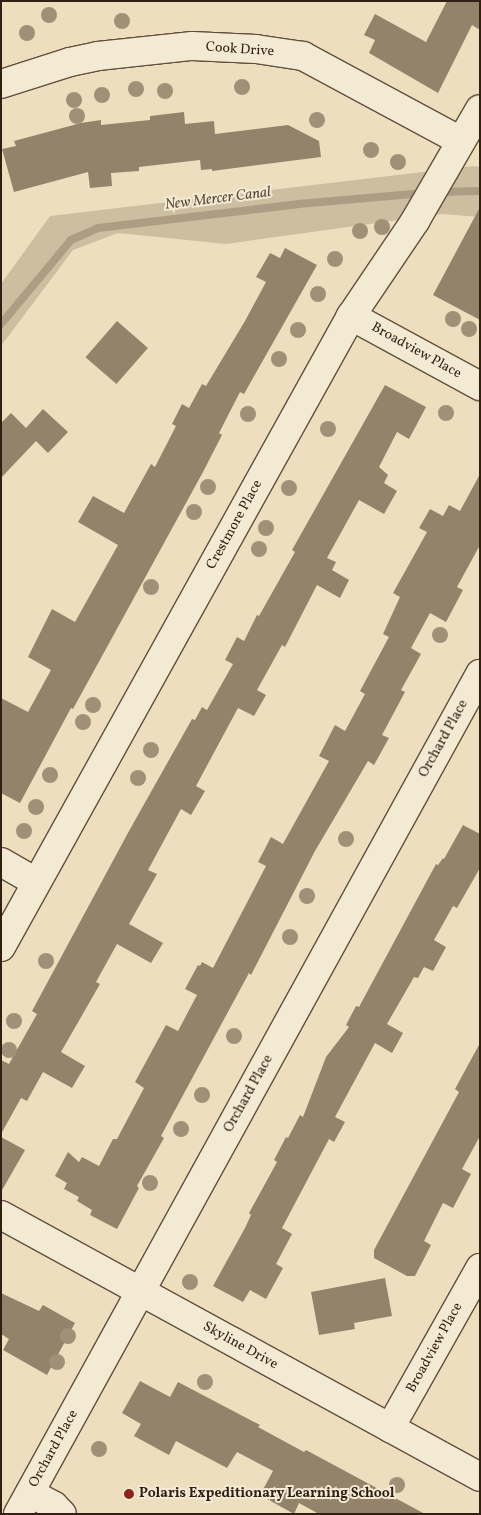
<!DOCTYPE html>
<html>
<head>
<meta charset="utf-8">
<style>
	body { margin:0 }
	#map { position:relative; width:481px; height:1515px; overflow:hidden; background:#eddfbd; font-family:Vollkorn,serif }
	div>[style] { position:absolute }
	.green>* { inset:0; background:#cdbea0 }
	.stream>* { height:8px; margin:-4px; padding:0 4px; transform-origin:4px; border-radius:4px; background:#ad9e83 }
	.building>* { inset:0; background:#93836b; transform-origin:0 0 }
	.roads { filter:drop-shadow(1px 0 #614f3e) drop-shadow(-1px 0 #614f3e) drop-shadow(0 1px #614f3e) drop-shadow(0 -1px #614f3e) }
	.minor>* { height:28px; margin:-14px; padding:0 14px; transform-origin:14px; border-radius:14px; background:#f3ead4 }
	.trees>* { width:16px; height:16px; margin:-8px; border-radius:50%; background:#9f9077 }
	.dots>* { width:14px; height:14px; translate:-50% -50%; box-sizing:border-box; border:2px solid #f3ead4; border-radius:50% }
	span { translate:-50% -50%; white-space:nowrap; text-align:center; line-height:1.15; -webkit-text-stroke:4px #f3ead4; paint-order:stroke }
	.street-label { font-size:14px; color:#321f13 }
	.poi-label { font-size:14px; color:#321f13; font-weight:700 }
	.left { translate:0 -50%; text-align:left }
	.water-label { font-size:15px; color:#5d4b3a; font-style:italic }
	.frame { position:absolute; inset:0; border:2px solid #321f13; pointer-events:none }
</style>
</head>
<body>
<div id="map">
	<div class="green">
		<div style="clip-path:polygon(473px 166px,480px 167px,480px 217px,442px 214px,226px 244px,118px 233px,73px 250px,1px 346px,1px 284px,50px 216px)"></div>
	</div>
	<div class="stream">
		<div style="left:439px;top:192px;width:41px;rotate:-1.4deg"></div>
		<div style="left:1px;top:324px;width:109px;rotate:-50.2deg"></div>
		<div style="left:71px;top:240px;width:30px;rotate:-24deg"></div>
		<div style="left:98px;top:228px;width:201px;rotate:-6.8deg"></div>
		<div style="left:298px;top:204px;width:127px;rotate:-5deg"></div>
	</div>
	<div class="building">
		<div style="clip-path:polygon(447px 1px,480px 1px,480px 30px,472px 25px,438px 93px,369px 53px,375px 40px,364px 35px,375px 14px,426px 42px)"></div>
		<div style="clip-path:polygon(184px 112px,185px 124px,214px 121px,215px 134px,288px 125px,319px 141px,321px 157px,212px 171px,212px 169px,201px 170px,200px 160px,139px 167px,139px 171px,111px 173px,112px 186px,90px 188px,88px 172px,14px 192px,2px 149px,16px 146px,14px 141px,81px 123px,101px 120px,101px 125px,150px 120px,150px 116px)"></div>
		<div style="clip-path:polygon(480px 207px,480px 320px,433px 295px)"></div>
		<div style="clip-path:polygon(285px 248px,317px 265px,244px 394px,240px 392px,219px 433px,222px 435px,203px 472px,73px 709px,71px 708px,20px 803px,1px 793px,1px 698px,28px 712px,51px 670px,28px 657px,52px 609px,75px 622px,118px 545px,78px 522px,93px 496px,124px 513px,151px 464px,155px 467px,176px 426px,172px 424px,182px 404px,189px 408px,202px 384px,206px 386px,245px 321px,266px 282px,256px 277px,270px 253px,280px 258px)"></div>
		<div style="left:117px;top:321px;width:41px;height:48px;rotate:41deg"></div>
		<div style="clip-path:polygon(385px 385px,426px 407px,409px 439px,397px 432px,379px 467px,388px 475px,384px 483px,397px 491px,384px 514px,359px 500px,327px 558px,336px 562px,332px 570px,349px 580px,340px 598px,317px 585px,285px 647px,282px 645px,257px 690px,266px 695px,254px 716px,238px 708px,196px 786px,205px 791px,191px 815px,181px 809px,148px 870px,157px 874px,129px 924px,163px 943px,151px 963px,117px 944px,96px 982px,100px 984px,61px 1052px,85px 1066px,72px 1088px,43px 1072px,27px 1101px,21px 1098px,1px 1134px,1px 1060px,9px 1064px,37px 1014px,32px 1011px,129px 831px,192px 719px,195px 720px,202px 707px,207px 710px,233px 664px,225px 660px,237px 637px,244px 641px,257px 615px,259px 616px,295px 552px,292px 550px)"></div>
		<div style="clip-path:polygon(43px 409px,68px 432px,48px 453px,36px 441px,1px 478px,1px 423px,11px 413px,26px 428px)"></div>
		<div style="clip-path:polygon(480px 474px,480px 545px,457px 587px,463px 590px,446px 622px,430px 613px,411px 648px,421px 654px,401px 690px,405px 692px,382px 735px,389px 738px,374px 765px,368px 761px,315px 851px,251px 975px,249px 973px,161px 1136px,164px 1138px,137px 1186px,139px 1188px,117px 1229px,90px 1215px,92px 1210px,77px 1201px,79px 1197px,64px 1189px,67px 1183px,55px 1176px,68px 1152px,79px 1162px,82px 1157px,99px 1166px,113px 1139px,117px 1139px,144px 1088px,135px 1082px,166px 1025px,178px 1031px,197px 995px,185px 989px,198px 965px,200px 966px,202px 962px,213px 968px,266px 866px,258px 862px,271px 837px,283px 844px,284px 842px,329px 761px,319px 756px,335px 725px,345px 731px,365px 694px,360px 691px,389px 637px,383px 634px,400px 597px,393px 593px,427px 532px,419px 528px,430px 509px,443px 516px,449px 505px,460px 511px)"></div>
		<div style="clip-path:polygon(463px 825px,480px 834px,480px 868px,457px 908px,453px 906px,434px 940px,446px 947px,433px 971px,424px 967px,418px 978px,414px 977px,387px 1024px,403px 1033px,392px 1053px,375px 1043px,335px 1117px,345px 1122px,334px 1142px,329px 1139px,282px 1228px,292px 1234px,276px 1264px,283px 1268px,266px 1299px,250px 1290px,243px 1302px,213px 1286px,245px 1228px,251px 1215px,249px 1213px,277px 1162px,274px 1160px,286px 1137px,288px 1138px,300px 1115px,303px 1117px,326px 1057px,349px 1027px,346px 1025px,356px 1006px,359px 1007px,436px 864px,438px 865px,443px 858px,444px 859px)"></div>
		<div style="clip-path:polygon(480px 1043px,480px 1136px,462px 1169px,471px 1174px,453px 1208px,443px 1203px,424px 1241px,431px 1245px,415px 1276px,407px 1276px,374px 1258px,374px 1250px,459px 1092px,455px 1089px)"></div>
		<div style="clip-path:polygon(1px 1137px,25px 1150px,1px 1192px)"></div>
		<div style="clip-path:polygon(385px 1278px,392px 1316px,354px 1323px,355px 1329px,319px 1335px,311px 1292px)"></div>
		<div style="clip-path:polygon(1px 1293px,39px 1311px,43px 1305px,75px 1323px,47px 1375px,3px 1350px,9px 1339px,1px 1334px)"></div>
		<div style="clip-path:polygon(140px 1381px,170px 1397px,178px 1382px,260px 1425px,258px 1427px,304px 1452px,306px 1450px,425px 1514px,319px 1514px,299px 1503px,294px 1514px,260px 1495px,273px 1471px,237px 1452px,227px 1468px,176px 1441px,169px 1455px,134px 1436px,141px 1424px,122px 1413px)"></div>
	</div>
	<div class="roads">
		<div class="minor">
			<div style="left:1px;top:84px;width:72px;rotate:-17.7deg"></div>
			<div style="left:70px;top:62px;width:29px;rotate:-12deg"></div>
			<div style="left:98px;top:56px;width:95px;rotate:-6.1deg"></div>
			<div style="left:192px;top:46px;width:64px;rotate:2.7deg"></div>
			<div style="left:256px;top:49px;width:48px;rotate:8.5deg"></div>
			<div style="left:303px;top:56px;width:179px;rotate:28.3deg"></div>
			<div style="left:351px;top:316px;width:147px;rotate:28.5deg"></div>
			<div style="left:1px;top:862px;width:40px;rotate:29.7deg"></div>
			<div style="left:1px;top:947px;width:722px;rotate:-60.98deg"></div>
			<div style="left:351px;top:316px;width:115px;rotate:-56deg"></div>
			<div style="left:415px;top:221px;width:129px;rotate:-59.9deg"></div>
			<div style="left:1px;top:1215px;width:546px;rotate:28.68deg"></div>
			<div style="left:390px;top:1428px;width:184px;rotate:-60.6deg"></div>
			<div style="left:30px;top:1493px;width:27px;rotate:28deg"></div>
			<div style="left:54px;top:1506px;width:11px;rotate:45deg"></div>
			<div style="left:18px;top:1514px;width:959px;rotate:-61.19deg"></div>
		</div>
	</div>
	<div class="trees">
		<div style="left:49px;top:15px"></div>
		<div style="left:122px;top:21px"></div>
		<div style="left:27px;top:33px"></div>
		<div style="left:242px;top:87px"></div>
		<div style="left:136px;top:89px"></div>
		<div style="left:165px;top:91px"></div>
		<div style="left:102px;top:95px"></div>
		<div style="left:74px;top:100px"></div>
		<div style="left:77px;top:116px"></div>
		<div style="left:317px;top:120px"></div>
		<div style="left:371px;top:150px"></div>
		<div style="left:398px;top:162px"></div>
		<div style="left:382px;top:227px"></div>
		<div style="left:360px;top:231px"></div>
		<div style="left:335px;top:259px"></div>
		<div style="left:318px;top:294px"></div>
		<div style="left:453px;top:319px"></div>
		<div style="left:469px;top:329px"></div>
		<div style="left:298px;top:330px"></div>
		<div style="left:279px;top:359px"></div>
		<div style="left:446px;top:413px"></div>
		<div style="left:248px;top:414px"></div>
		<div style="left:328px;top:429px"></div>
		<div style="left:208px;top:487px"></div>
		<div style="left:289px;top:488px"></div>
		<div style="left:194px;top:512px"></div>
		<div style="left:266px;top:528px"></div>
		<div style="left:259px;top:549px"></div>
		<div style="left:151px;top:587px"></div>
		<div style="left:440px;top:635px"></div>
		<div style="left:93px;top:705px"></div>
		<div style="left:83px;top:722px"></div>
		<div style="left:151px;top:750px"></div>
		<div style="left:50px;top:775px"></div>
		<div style="left:138px;top:778px"></div>
		<div style="left:36px;top:807px"></div>
		<div style="left:24px;top:831px"></div>
		<div style="left:346px;top:839px"></div>
		<div style="left:307px;top:896px"></div>
		<div style="left:290px;top:937px"></div>
		<div style="left:46px;top:961px"></div>
		<div style="left:14px;top:1021px"></div>
		<div style="left:234px;top:1036px"></div>
		<div style="left:9px;top:1050px"></div>
		<div style="left:202px;top:1095px"></div>
		<div style="left:181px;top:1129px"></div>
		<div style="left:150px;top:1183px"></div>
		<div style="left:190px;top:1282px"></div>
		<div style="left:68px;top:1336px"></div>
		<div style="left:57px;top:1362px"></div>
		<div style="left:205px;top:1382px"></div>
		<div style="left:99px;top:1449px"></div>
		<div style="left:397px;top:1485px"></div>
	</div>
	<div class="dots">
		<div style="left:129px;top:1494px;background:#8f2418"></div>
	</div>
	<div class="street-label">
		<span style="left:240px;top:50px;rotate:4deg">Cook Drive</span>
		<span style="left:416px;top:351px;rotate:29deg">Broadview Place</span>
		<span style="left:235px;top:525px;rotate:-61deg">Crestmore Place</span>
		<span style="left:444px;top:739px;rotate:-61deg">Orchard Place</span>
		<span style="left:249px;top:1094px;rotate:-61deg">Orchard Place</span>
		<span style="left:240px;top:1346px;rotate:29deg">Skyline Drive</span>
		<span style="left:435px;top:1348px;rotate:-61deg">Broadview Place</span>
		<span style="left:54px;top:1449px;rotate:-61deg">Orchard Place</span>
	</div>
	<div class="poi-label">
		<span class="left" style="left:139px;top:1494px">Polaris Expeditionary Learning School</span>
	</div>
	<div class="water-label">
		<span style="left:218px;top:199px;rotate:-7deg">New Mercer Canal</span>
	</div>
	<div class="frame"></div>
</div>
</body>
</html>
